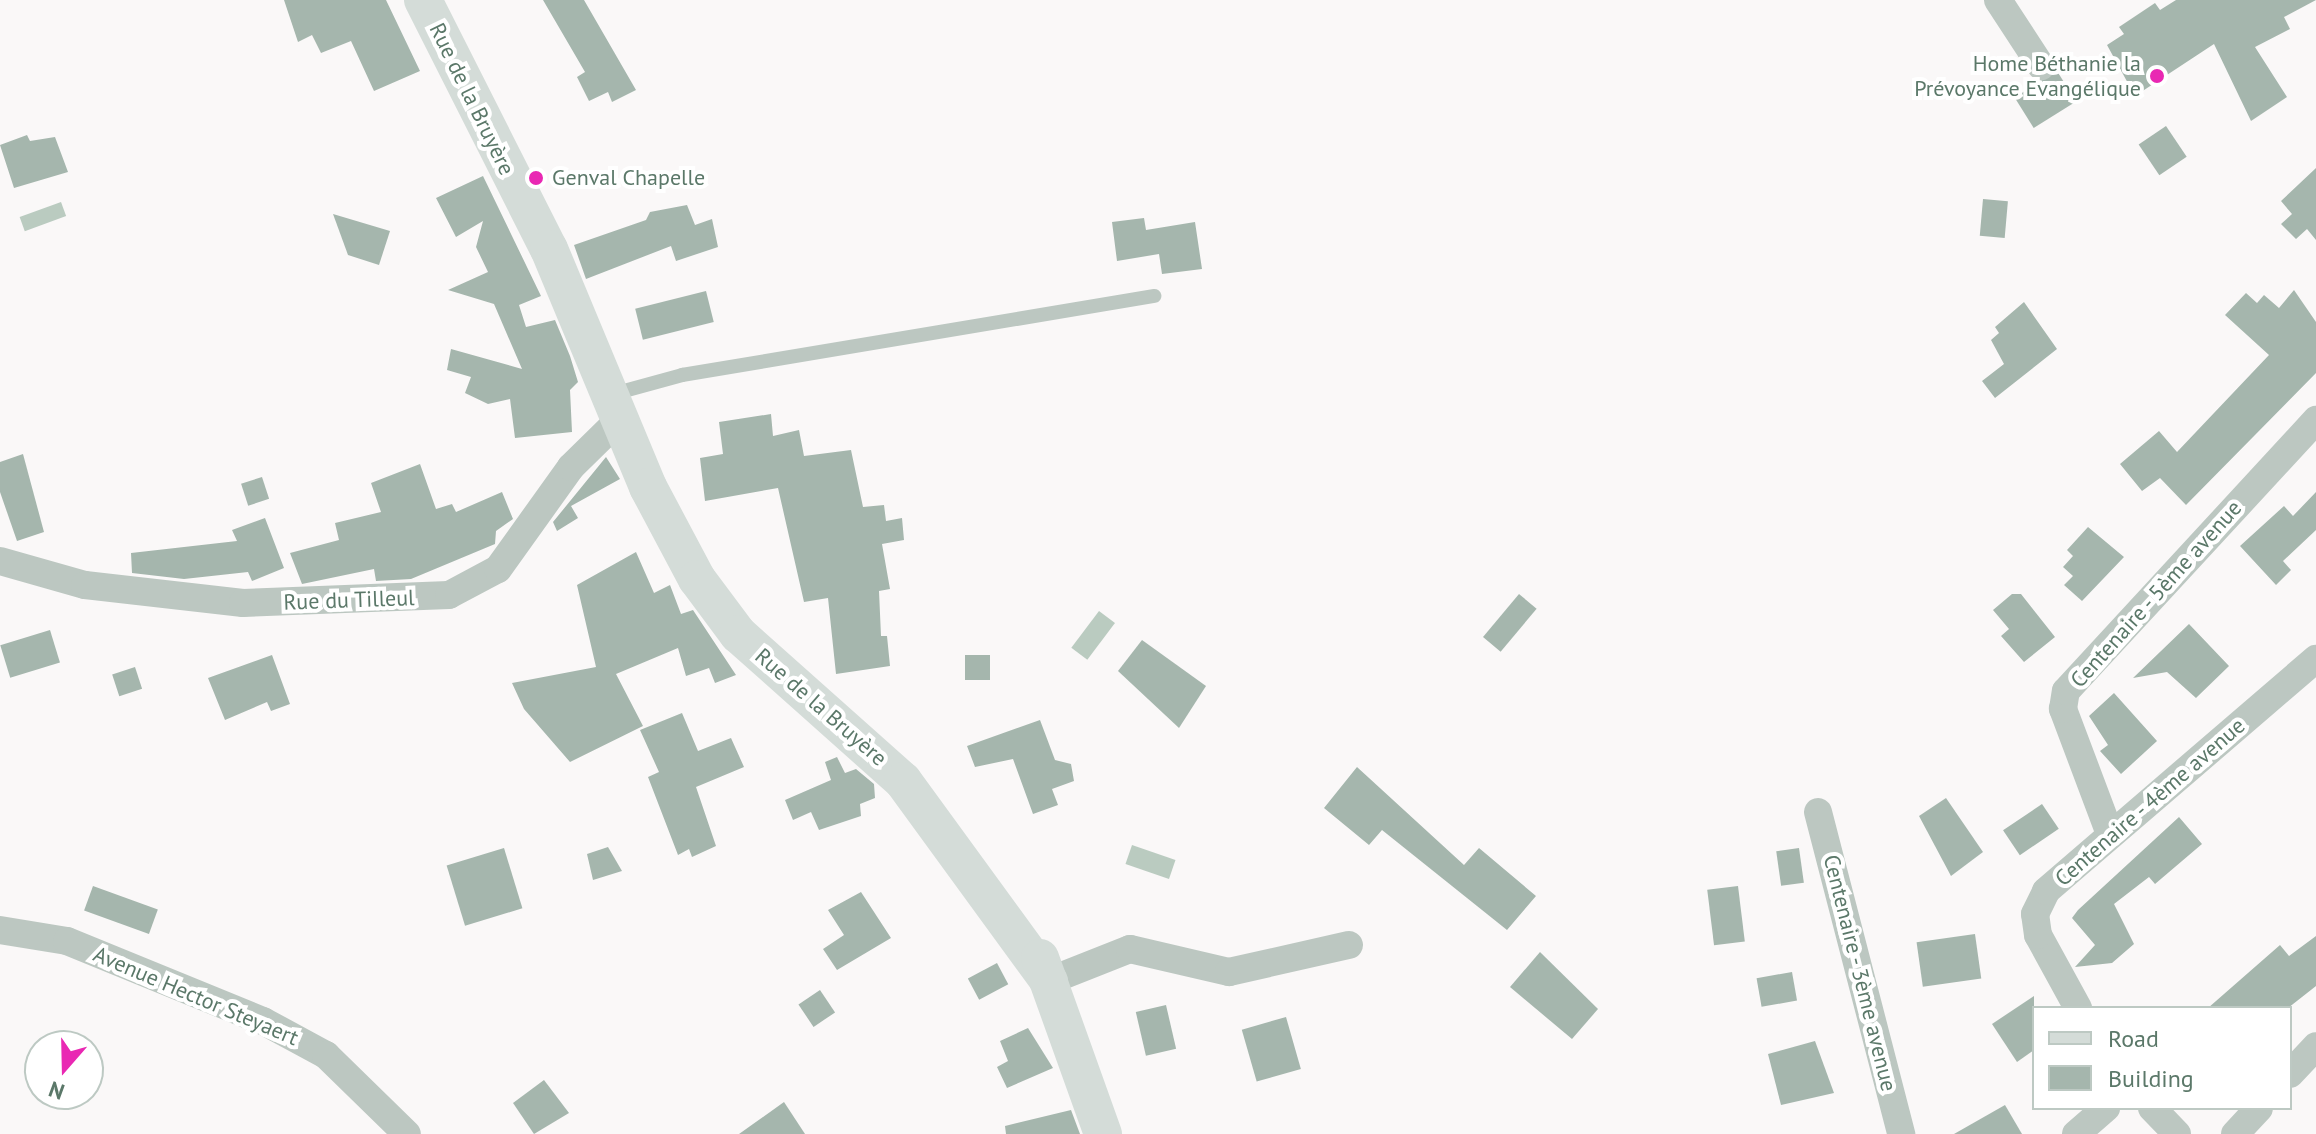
<!DOCTYPE html>
<html>
<head>
<meta charset="utf-8">
<style>
	body { margin:0 }
	#map { position:relative; width:2316px; height:1134px; overflow:hidden; background:#faf8f8; font-family:"PT Sans",sans-serif }
	div>[style] { position:absolute }
	.water>* { inset:0; background:#bacbc0; transform-origin:0 0 }
	.building>* { inset:0; background:#a5b6ad; transform-origin:0 0 }
	.lane>* { height:14px; margin:-7px; padding:0 7px; transform-origin:7px; border-radius:7px; background:#bcc7c1 }
	.street>* { height:28px; margin:-14px; padding:0 14px; transform-origin:14px; border-radius:14px; background:#bcc7c1 }
	.secondary>* { height:38px; margin:-19px; padding:0 19px; transform-origin:19px; border-radius:19px; background:#d4dcd8 }
	.dots>* { width:22px; height:22px; translate:-50% -50%; box-sizing:border-box; border:4px solid #fff; border-radius:50% }
	span { translate:-50% -50%; white-space:nowrap; text-align:center; line-height:1.15; -webkit-text-stroke:8px #fff; paint-order:stroke }
	.poi-label { font-size:22px; color:#5b7869 }
	.right { translate:-100% -50%; text-align:right }
	.left { translate:0 -50%; text-align:left }
	.street-label { font-size:22px; color:#5b7869 }
	.legend { position:absolute; left:2032px; top:1006px; width:260px; height:104px; box-sizing:border-box; background:#fff; border:2px solid #bdc9c3; margin:0; padding:10px 14px; list-style:none; font-size:24px; color:#5b7869 }
	.legend li { display:flex; align-items:center; gap:16px; height:40px }
	.legend b { width:40px; border:2px solid #bdc9c3 }
	.north { position:absolute; left:24px; top:1030px; width:80px; height:80px; box-sizing:border-box; background:#fff; border:2px solid #bdc9c3; border-radius:50%; rotate:200deg; font-size:22px; font-weight:700; line-height:32px; text-align:center; color:#5b7869 }
	.north::after { content:''; display:block; margin:auto; width:28px; height:36px; background:#e928b3; clip-path:polygon(50% 0,100% 100%,50% 72%,0 100%) }
</style>
</head>
<body>
<div id="map">
	<div class="water">
		<div style="left:61px;top:202px;width:15px;height:44px;rotate:70deg"></div>
		<div style="left:1099px;top:611px;width:20px;height:46px;rotate:37deg"></div>
		<div style="left:1132px;top:845px;width:46px;height:20px;rotate:19deg"></div>
	</div>
	<div class="building">
		<div style="clip-path:polygon(284px 0,386px 0,420px 71px,374px 91px,351px 41px,321px 53px,312px 35px,298px 42px)"></div>
		<div style="clip-path:polygon(543px 0,584px 0,636px 90px,612px 102px,608px 92px,589px 101px,577px 77px,585px 72px)"></div>
		<div style="clip-path:polygon(2176px 0,2316px 0,2284px 17px,2290px 29px,2255px 47px,2287px 97px,2251px 121px,2214px 44px,2135px 96px,2107px 45px,2124px 34px,2119px 27px,2155px 3px,2160px 10px)"></div>
		<div style="left:2057px;top:71px;width:36px;height:50px;rotate:58deg"></div>
		<div style="left:2166px;top:126px;width:37px;height:33px;rotate:56deg"></div>
		<div style="clip-path:polygon(27px 135px,30px 141px,55px 137px,68px 172px,14px 188px,0 145px)"></div>
		<div style="clip-path:polygon(2316px 168px,2316px 240px,2307px 229px,2296px 239px,2281px 224px,2292px 214px,2281px 201px)"></div>
		<div style="clip-path:polygon(483px 176px,541px 296px,519px 305px,526px 327px,555px 320px,570px 356px,578px 382px,570px 390px,572px 432px,515px 438px,510px 399px,488px 404px,465px 393px,471px 377px,447px 370px,451px 349px,522px 369px,494px 304px,448px 290px,488px 272px,476px 247px,483px 221px,456px 237px,436px 198px)"></div>
		<div style="left:1983px;top:199px;width:25px;height:37px;rotate:5deg"></div>
		<div style="clip-path:polygon(687px 205px,695px 225px,712px 219px,718px 247px,676px 261px,671px 246px,586px 279px,574px 245px,646px 220px,650px 212px)"></div>
		<div style="clip-path:polygon(333px 214px,390px 231px,379px 265px,348px 255px)"></div>
		<div style="clip-path:polygon(1144px 218px,1146px 230px,1195px 222px,1202px 269px,1162px 274px,1159px 254px,1117px 261px,1112px 222px)"></div>
		<div style="clip-path:polygon(2294px 290px,2316px 322px,2316px 373px,2186px 505px,2160px 478px,2142px 491px,2120px 464px,2159px 431px,2177px 452px,2269px 355px,2225px 315px,2246px 293px,2257px 303px,2264px 295px,2279px 308px)"></div>
		<div style="left:706px;top:291px;width:32px;height:73px;rotate:76deg"></div>
		<div style="clip-path:polygon(2024px 302px,2057px 349px,1995px 398px,1982px 381px,2004px 364px,1991px 340px,1999px 333px,1995px 327px)"></div>
		<div style="clip-path:polygon(771px 414px,773px 436px,799px 430px,804px 456px,851px 450px,863px 507px,884px 505px,886px 521px,902px 518px,904px 540px,882px 544px,890px 589px,879px 591px,881px 636px,887px 636px,890px 666px,836px 674px,828px 598px,804px 602px,778px 488px,705px 501px,700px 458px,723px 454px,719px 422px)"></div>
		<div style="clip-path:polygon(23px 454px,44px 532px,17px 541px,0 492px,0 462px)"></div>
		<div style="clip-path:polygon(606px 457px,620px 479px,571px 506px,578px 518px,557px 531px,553px 522px)"></div>
		<div style="clip-path:polygon(420px 464px,436px 509px,452px 504px,456px 512px,502px 492px,513px 519px,496px 531px,495px 544px,411px 579px,376px 581px,374px 569px,302px 584px,290px 553px,339px 540px,335px 523px,381px 512px,371px 483px)"></div>
		<div style="left:262px;top:477px;width:23px;height:22px;rotate:72deg"></div>
		<div style="clip-path:polygon(2316px 492px,2316px 530px,2283px 561px,2291px 570px,2276px 585px,2240px 546px,2284px 506px,2293px 516px)"></div>
		<div style="clip-path:polygon(265px 518px,284px 568px,252px 581px,248px 572px,184px 579px,132px 573px,131px 553px,237px 541px,232px 530px)"></div>
		<div style="clip-path:polygon(2088px 527px,2124px 557px,2082px 601px,2064px 585px,2073px 576px,2063px 567px,2073px 556px,2067px 550px)"></div>
		<div style="clip-path:polygon(636px 552px,654px 593px,670px 585px,681px 614px,693px 610px,736px 675px,715px 683px,709px 668px,686px 676px,678px 648px,616px 674px,643px 726px,570px 762px,524px 709px,512px 683px,596px 667px,577px 585px)"></div>
		<div style="left:1519px;top:594px;width:23px;height:56px;rotate:40deg"></div>
		<div style="clip-path:polygon(2012px 594px,2021px 594px,2055px 637px,2024px 662px,2001px 636px,2009px 629px,1993px 610px)"></div>
		<div style="clip-path:polygon(2189px 624px,2229px 666px,2196px 698px,2167px 672px,2133px 678px)"></div>
		<div style="left:50px;top:630px;width:34px;height:52px;rotate:73deg"></div>
		<div style="clip-path:polygon(1142px 640px,1206px 686px,1179px 728px,1118px 671px)"></div>
		<div style="clip-path:polygon(272px 655px,290px 704px,271px 711px,267px 702px,225px 720px,208px 678px)"></div>
		<div style="left:990px;top:655px;width:25px;height:25px;rotate:90deg"></div>
		<div style="left:135px;top:667px;width:23px;height:24px;rotate:72deg"></div>
		<div style="clip-path:polygon(2114px 693px,2157px 741px,2121px 774px,2100px 751px,2108px 745px,2089px 716px)"></div>
		<div style="clip-path:polygon(682px 713px,698px 751px,731px 738px,744px 767px,696px 787px,716px 846px,692px 857px,689px 849px,678px 855px,648px 777px,659px 772px,640px 730px)"></div>
		<div style="clip-path:polygon(1040px 720px,1055px 760px,1071px 764px,1074px 781px,1052px 789px,1058px 805px,1033px 814px,1013px 759px,975px 767px,967px 746px)"></div>
		<div style="clip-path:polygon(837px 757px,845px 773px,856px 769px,874px 784px,875px 798px,860px 804px,861px 816px,819px 830px,811px 812px,793px 820px,785px 800px,831px 780px,825px 762px)"></div>
		<div style="clip-path:polygon(1357px 767px,1464px 865px,1479px 848px,1536px 896px,1507px 930px,1382px 830px,1369px 845px,1324px 808px)"></div>
		<div style="clip-path:polygon(1946px 798px,1983px 852px,1951px 876px,1919px 816px)"></div>
		<div style="left:2042px;top:804px;width:30px;height:47px;rotate:56deg"></div>
		<div style="clip-path:polygon(2179px 817px,2202px 844px,2155px 884px,2149px 877px,2114px 904px,2134px 944px,2112px 963px,2075px 967px,2095px 945px,2072px 918px,2078px 910px)"></div>
		<div style="clip-path:polygon(608px 847px,622px 871px,593px 880px,587px 854px)"></div>
		<div style="left:504px;top:848px;width:63px;height:60px;rotate:73deg"></div>
		<div style="left:1799px;top:848px;width:35px;height:23px;rotate:82deg"></div>
		<div style="left:93px;top:886px;width:69px;height:26px;rotate:20deg"></div>
		<div style="left:1738px;top:886px;width:56px;height:31px;rotate:83deg"></div>
		<div style="clip-path:polygon(861px 892px,891px 938px,837px 970px,823px 949px,844px 935px,828px 910px)"></div>
		<div style="left:1975px;top:934px;width:45px;height:59px;rotate:82deg"></div>
		<div style="clip-path:polygon(2316px 936px,2316px 986px,2288px 1008px,2208px 1008px,2280px 945px,2289px 956px)"></div>
		<div style="clip-path:polygon(1540px 952px,1598px 1009px,1572px 1039px,1510px 987px)"></div>
		<div style="left:997px;top:963px;width:24px;height:33px;rotate:62deg"></div>
		<div style="left:1792px;top:972px;width:29px;height:36px;rotate:80deg"></div>
		<div style="left:820px;top:990px;width:27px;height:26px;rotate:56deg"></div>
		<div style="clip-path:polygon(2034px 996px,2034px 1050px,2017px 1062px,1992px 1024px)"></div>
		<div style="left:1166px;top:1005px;width:45px;height:31px;rotate:77deg"></div>
		<div style="left:1286px;top:1017px;width:54px;height:46px;rotate:74deg"></div>
		<div style="clip-path:polygon(1028px 1028px,1053px 1068px,1007px 1088px,997px 1067px,1008px 1061px,1000px 1041px)"></div>
		<div style="clip-path:polygon(1815px 1041px,1834px 1093px,1781px 1105px,1768px 1054px)"></div>
		<div style="clip-path:polygon(544px 1080px,569px 1113px,534px 1134px,513px 1103px)"></div>
		<div style="clip-path:polygon(784px 1102px,805px 1134px,739px 1134px)"></div>
		<div style="clip-path:polygon(2005px 1105px,2022px 1134px,1954px 1134px)"></div>
		<div style="clip-path:polygon(1071px 1110px,1080px 1134px,1006px 1134px,1005px 1126px)"></div>
	</div>
	<div class="lane">
		<div style="left:613px;top:394px;width:72px;rotate:-15.4deg"></div>
		<div style="left:682px;top:375px;width:479px;rotate:-9.5deg"></div>
	</div>
	<div class="street">
		<div style="left:1998px;top:0;width:79px;rotate:56.9deg"></div>
		<div style="left:0;top:561px;width:88px;rotate:15.8deg"></div>
		<div style="left:85px;top:585px;width:159px;rotate:6.5deg"></div>
		<div style="left:243px;top:603px;width:206px;rotate:-2.2deg"></div>
		<div style="left:449px;top:595px;width:55px;rotate:-28deg"></div>
		<div style="left:498px;top:569px;width:125px;rotate:-54.4deg"></div>
		<div style="left:571px;top:467px;width:71px;rotate:-44.4deg"></div>
		<div style="left:1818px;top:812px;width:333px;rotate:75.5deg"></div>
		<div style="left:2110px;top:834px;width:134px;rotate:-110.6deg"></div>
		<div style="left:2063px;top:709px;width:18px;rotate:-81deg"></div>
		<div style="left:2066px;top:691px;width:369px;rotate:-47.3deg"></div>
		<div style="left:0;top:930px;width:68px;rotate:9.3deg"></div>
		<div style="left:67px;top:941px;width:212px;rotate:22.2deg"></div>
		<div style="left:263px;top:1021px;width:72px;rotate:28.4deg"></div>
		<div style="left:326px;top:1055px;width:113px;rotate:44.3deg"></div>
		<div style="left:1049px;top:981px;width:87px;rotate:-21.6deg"></div>
		<div style="left:1130px;top:949px;width:102px;rotate:13.1deg"></div>
		<div style="left:1229px;top:972px;width:123px;rotate:-12.7deg"></div>
		<div style="left:2078px;top:1008px;width:83px;rotate:-118.7deg"></div>
		<div style="left:2038px;top:935px;width:21px;rotate:-98deg"></div>
		<div style="left:2035px;top:914px;width:25px;rotate:-64deg"></div>
		<div style="left:2046px;top:891px;width:356px;rotate:-40.7deg"></div>
		<div style="left:2290px;top:1074px;width:38px;rotate:-47deg"></div>
		<div style="left:2152px;top:1108px;width:36px;rotate:46deg"></div>
		<div style="left:2076px;top:1134px;width:40px;rotate:-41deg"></div>
		<div style="left:2235px;top:1134px;width:35px;rotate:-47deg"></div>
	</div>
	<div class="secondary">
		<div style="left:423px;top:0;width:279px;rotate:63.2deg"></div>
		<div style="left:549px;top:249px;width:258px;rotate:67.4deg"></div>
		<div style="left:648px;top:487px;width:104px;rotate:62deg"></div>
		<div style="left:697px;top:579px;width:69px;rotate:53.3deg"></div>
		<div style="left:738px;top:634px;width:221px;rotate:41.7deg"></div>
		<div style="left:903px;top:781px;width:248px;rotate:53.9deg"></div>
		<div style="left:1040px;top:958px;width:187px;rotate:70.3deg"></div>
	</div>
	<div class="dots">
		<div style="left:2157px;top:76px;background:#e928b3"></div>
		<div style="left:536px;top:178px;background:#e928b3"></div>
	</div>
	<div class="poi-label">
		<span class="right" style="left:2141px;top:76px">Home Béthanie la<br>Prévoyance Evangélique</span>
		<span class="left" style="left:552px;top:178px">Genval Chapelle</span>
	</div>
	<div class="street-label">
		<span style="left:472px;top:99px;rotate:64deg">Rue de la Bruyère</span>
		<span style="left:2156px;top:594px;rotate:-48deg">Centenaire - 5ème avenue</span>
		<span style="left:349px;top:600px;rotate:-2deg">Rue du Tilleul</span>
		<span style="left:821px;top:707px;rotate:41deg">Rue de la Bruyère</span>
		<span style="left:2150px;top:802px;rotate:-41deg">Centenaire - 4ème avenue</span>
		<span style="left:1860px;top:973px;rotate:76deg">Centenaire - 3ème avenue</span>
		<span style="left:196px;top:996px;rotate:23deg">Avenue Hector Steyaert</span>
	</div>
	<ul class="legend">
	<li><b style="height:10px;background:#d4dcd8"></b>Road</li>
	<li><b style="height:22px;background:#a5b6ad"></b>Building</li>
	</ul>
	<div class="north">N</div>
</div>
</body>
</html>
